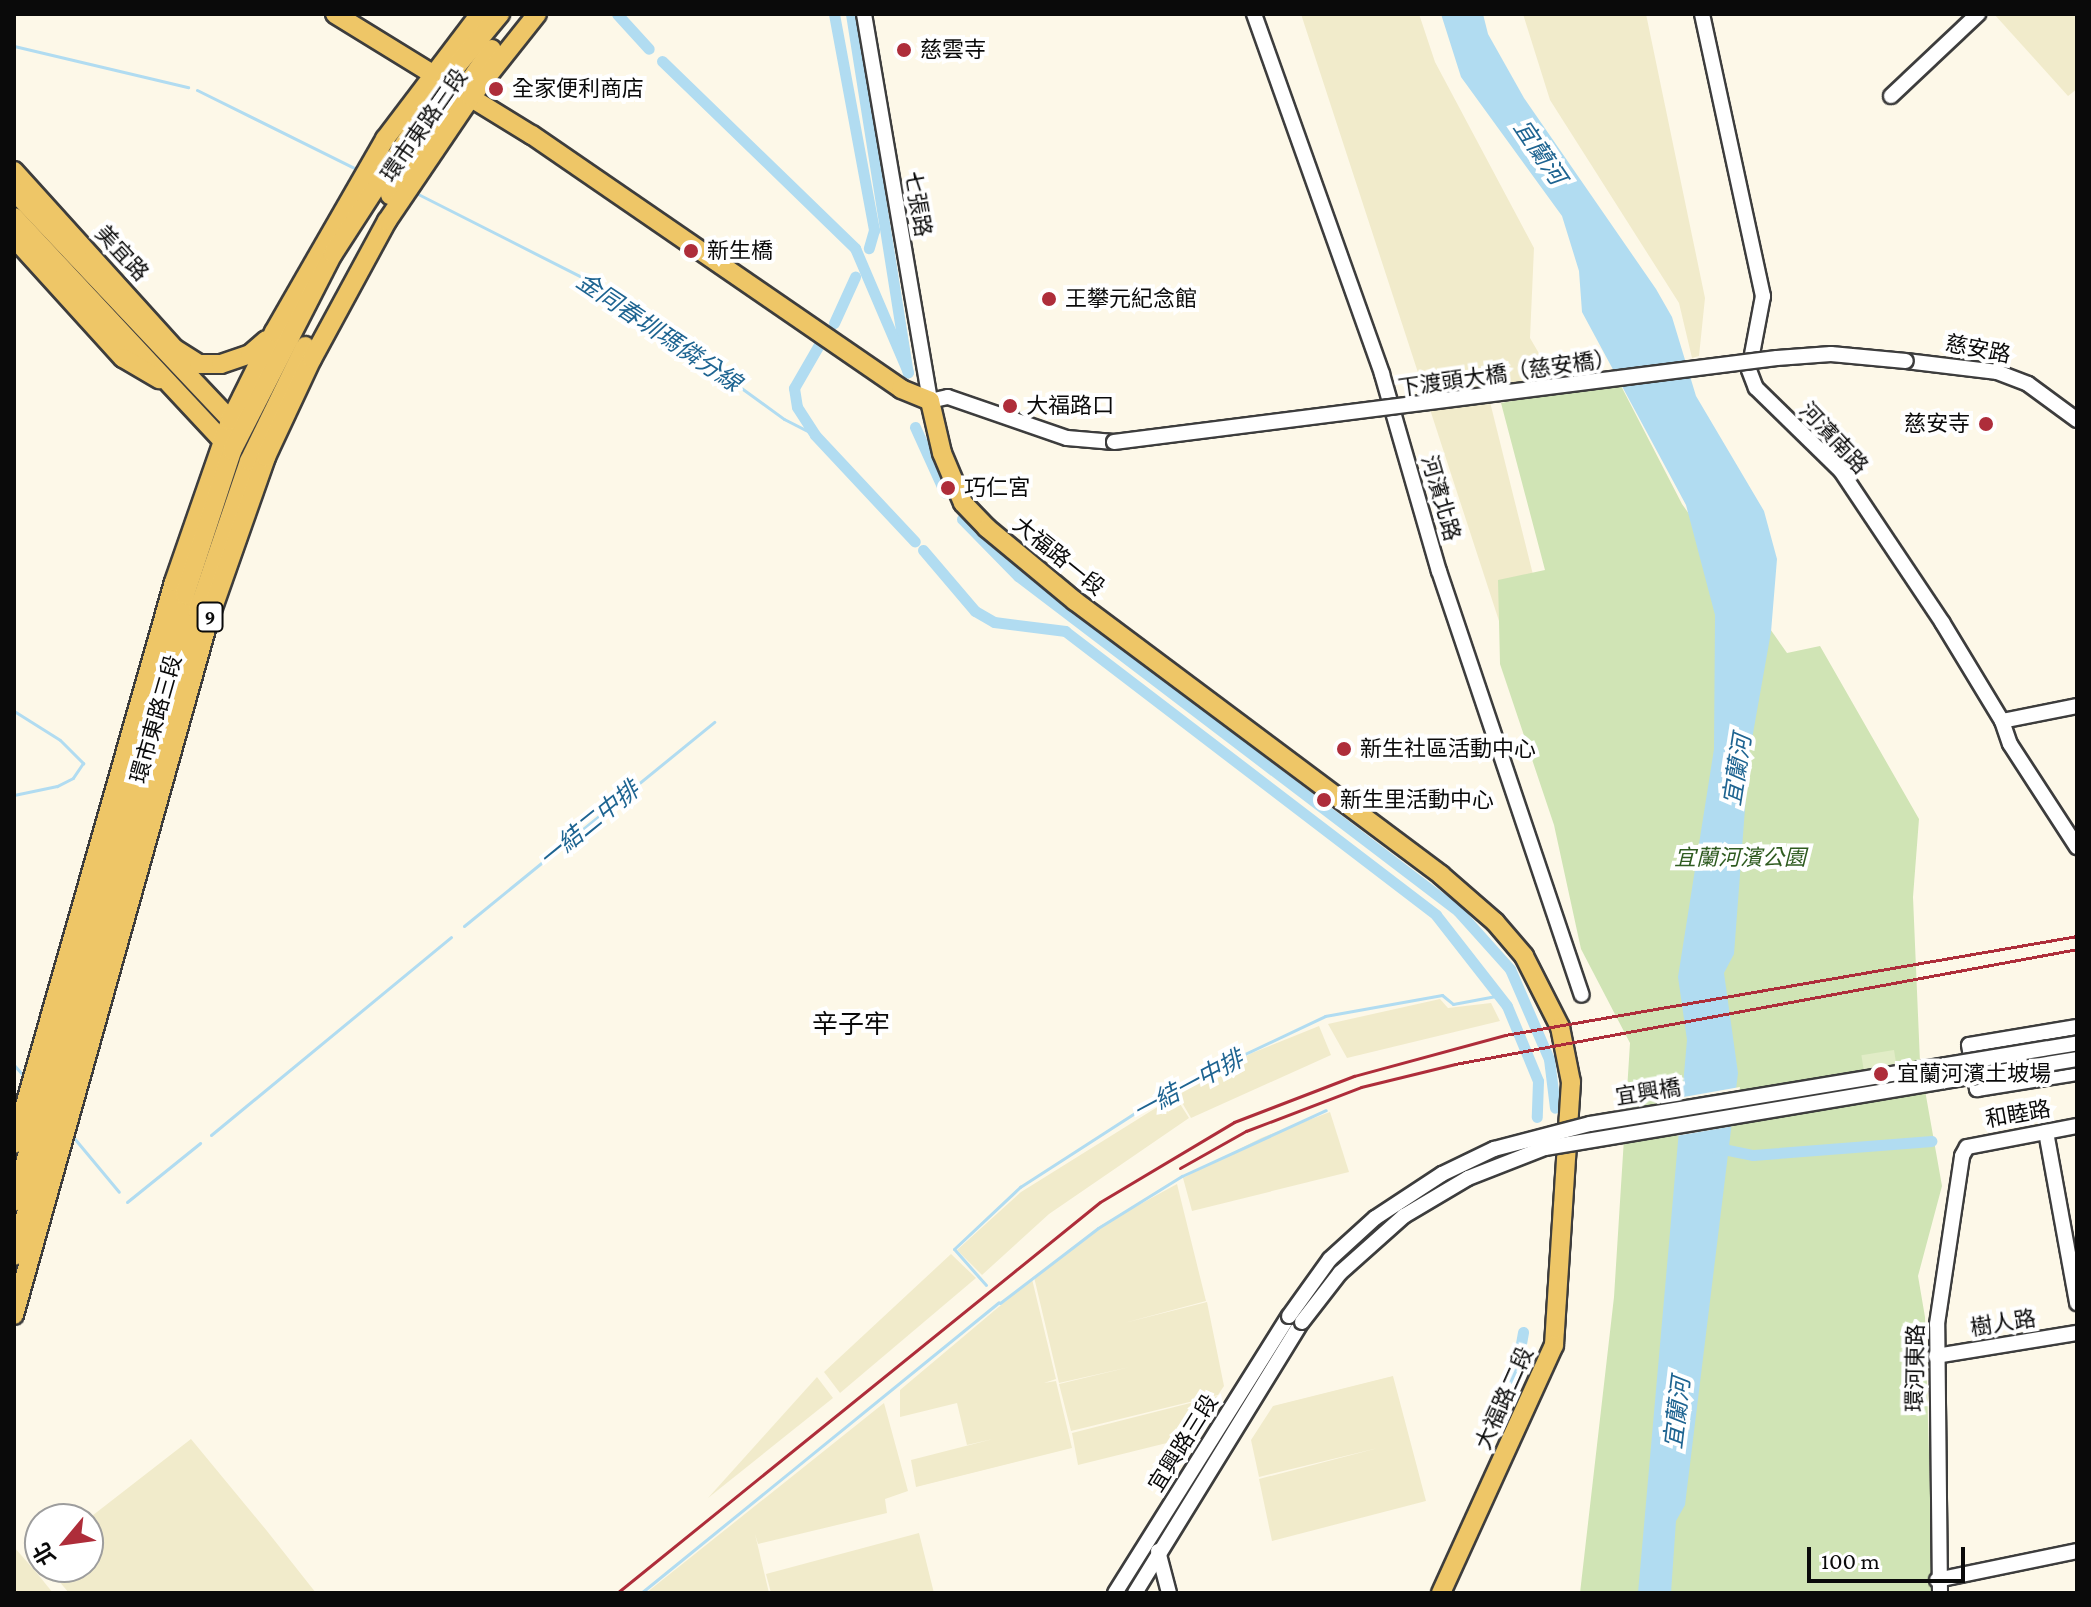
<!DOCTYPE html>
<html>
<head>
<meta charset="utf-8">
<style>
	body { margin:0 }
	#map { position:relative; width:2091px; height:1607px; overflow:hidden; background:#fdf8e8; font-family:"Crimson Pro","Noto Sans TC",serif }
	div>[style] { position:absolute }
	.farmland>* { inset:0; background:#f1ebcb }
	.green>* { inset:0; background:#d0e4b5 }
	.pitch>* { inset:0; background:#e1ecc6; transform-origin:0 0 }
	.water>* { inset:0; background:#b1dcf1 }
	.pier>* { inset:0; background:#fdf8e8 }
	.stream>* { height:3px; margin:-1.5px; padding:0 1.5px; transform-origin:1.5px; border-radius:1.5px; background:#b1dcf1 }
	.canal>* { height:11px; margin:-5.5px; padding:0 5.5px; transform-origin:5.5px; border-radius:5.5px; background:#b1dcf1 }
	.roads { filter:drop-shadow(2px 0 #3d3d3d) drop-shadow(-2px 0 #3d3d3d) drop-shadow(0 2px #3d3d3d) drop-shadow(0 -2px #3d3d3d) }
	.minor>* { height:14px; margin:-7px; padding:0 7px; transform-origin:7px; border-radius:7px; background:#fff }
	.major>* { height:18px; margin:-9px; padding:0 9px; transform-origin:9px; border-radius:9px; background:#eec667 }
	.rail>* { height:3px; margin:-1.5px; padding:0 1.5px; transform-origin:1.5px; border-radius:1.5px; background:#ae2d3a }
	.bridges { filter:drop-shadow(2px 0 #3d3d3d) drop-shadow(-2px 0 #3d3d3d) drop-shadow(0 2px #3d3d3d) drop-shadow(0 -2px #3d3d3d) }
	.minor-bridge>* { height:14px; margin:-7px; padding:0 7px; transform-origin:7px; border-radius:7px; background:#fff }
	.dots>* { width:22px; height:22px; translate:-50% -50%; box-sizing:border-box; border:4px solid #fff; border-radius:50% }
	span { translate:-50% -50%; white-space:nowrap; text-align:center; line-height:1.15; -webkit-text-stroke:8px #fff; paint-order:stroke }
	.shield-label span { padding:2px 6px; background:#fff; border:2px solid; border-radius:6px; -webkit-text-stroke-width:0 }
	.shield-label { font-size:20px; color:#0a0a0a; font-weight:700 }
	.poi-label { font-size:22px; color:#0a0a0a }
	.left { translate:0 -50%; text-align:left }
	.right { translate:-100% -50%; text-align:right }
	.street-label { font-size:22px; color:#0a0a0a }
	.park-label { font-size:22px; color:#2f5b20; font-style:italic }
	.water-label { font-size:24px; color:#1e6491; font-style:italic }
	.quarter-label { font-size:26px; color:#0a0a0a }
	.frame { position:absolute; inset:0; border:16px solid #0a0a0a; pointer-events:none }
	.north { position:absolute; left:24px; top:1503px; width:80px; height:80px; box-sizing:border-box; background:#fff; border:2px solid #9d9d9d; border-radius:50%; rotate:241deg; font-size:22px; font-weight:700; line-height:32px; text-align:center; color:#0a0a0a }
	.north::after { content:''; display:block; margin:auto; width:28px; height:36px; background:#ae2d3a; clip-path:polygon(50% 0,100% 100%,50% 72%,0 100%) }
	.scale { position:absolute; left:1807px; top:1547px; width:158px; height:36px; box-sizing:border-box; border:4px solid #0a0a0a; border-top:0; padding-left:10px; font-size:24px; line-height:28px; white-space:nowrap; color:#0a0a0a; -webkit-text-stroke:6px #fff; paint-order:stroke }
</style>
</head>
<body>
<div id="map">
	<div class="farmland">
		<div style="clip-path:polygon(1301px 14px,1419px 14px,1435px 62px,1534px 248px,1530px 338px,1558px 386px,1489px 398px,1549px 639px,1546px 765px)"></div>
		<div style="clip-path:polygon(1523px 14px,1646px 14px,1705px 298px,1699px 356px,1692px 358px,1679px 303px,1550px 100px)"></div>
		<div style="clip-path:polygon(1994px 14px,2077px 14px,2077px 89px,2068px 96px)"></div>
		<div style="clip-path:polygon(1440px 999px,1448px 1008px,1491px 1003px,1500px 1021px,1347px 1058px,1328px 1024px)"></div>
		<div style="clip-path:polygon(1319px 1026px,1331px 1055px,1191px 1118px,1177px 1094px,1252px 1053px)"></div>
		<div style="clip-path:polygon(1175px 1096px,1189px 1118px,1049px 1214px,982px 1275px,957px 1250px,1021px 1192px)"></div>
		<div style="clip-path:polygon(1330px 1112px,1349px 1172px,1192px 1211px,1183px 1178px,1261px 1138px)"></div>
		<div style="clip-path:polygon(1177px 1184px,1206px 1301px,1124px 1323px,1207px 1302px,1224px 1386px,1218px 1395px,1071px 1431px,1059px 1384px,1130px 1367px,1059px 1383px,1034px 1277px,1100px 1226px)"></div>
		<div style="clip-path:polygon(951px 1254px,976px 1278px,840px 1393px,824px 1372px)"></div>
		<div style="clip-path:polygon(1032px 1279px,1056px 1379px,1044px 1383px,1056px 1381px,1072px 1448px,916px 1487px,911px 1460px,993px 1439px,967px 1445px,957px 1403px,900px 1417px,900px 1390px)"></div>
		<div style="clip-path:polygon(1393px 1376px,1426px 1501px,1272px 1541px,1259px 1479px,1378px 1448px,1259px 1477px,1251px 1440px,1273px 1406px)"></div>
		<div style="clip-path:polygon(817px 1377px,833px 1398px,708px 1498px)"></div>
		<div style="clip-path:polygon(1218px 1396px,1197px 1429px,1188px 1430px,1187px 1438px,1078px 1465px,1072px 1433px)"></div>
		<div style="clip-path:polygon(884px 1403px,908px 1491px,885px 1499px,887px 1513px,758px 1544px,755px 1534px,769px 1593px,646px 1593px)"></div>
		<div style="clip-path:polygon(191px 1439px,267px 1531px,316px 1593px,69px 1593px,47px 1567px,88px 1567px,88px 1519px)"></div>
		<div style="clip-path:polygon(919px 1533px,934px 1593px,771px 1593px,766px 1574px)"></div>
		<div style="clip-path:polygon(14px 1547px,36px 1572px,53px 1593px,14px 1593px)"></div>
	</div>
	<div class="green">
		<div style="clip-path:polygon(1619px 382px,1682px 504px,1787px 653px,1820px 646px,1919px 819px,1913px 897px,1920px 1062px,1942px 1186px,1918px 1276px,1925px 1317px,1933px 1593px,1580px 1593px,1614px 1297px,1630px 1043px,1581px 949px,1554px 825px,1500px 664px,1498px 580px,1545px 570px,1501px 403px)"></div>
	</div>
	<div class="pitch">
		<div style="left:1894px;top:1050px;width:44px;height:33px;rotate:81deg"></div>
	</div>
	<div class="water">
		<div style="clip-path:polygon(1441px 14px,1483px 14px,1488px 34px,1524px 98px,1656px 289px,1672px 317px,1696px 396px,1764px 511px,1777px 559px,1771px 632px,1749px 756px,1734px 954px,1724px 973px,1738px 1073px,1685px 1505px,1676px 1521px,1671px 1593px,1638px 1593px,1687px 1040px,1678px 977px,1714px 749px,1715px 615px,1686px 505px,1582px 312px,1579px 271px,1562px 216px,1461px 77px)"></div>
	</div>
	<div class="pier">
		<div style="clip-path:polygon(1740px 1087px,1734px 1126px,1676px 1136px,1678px 1098px)"></div>
	</div>
	<div class="stream">
		<div style="left:14px;top:46px;width:179px;rotate:13.3deg"></div>
		<div style="left:197px;top:90px;width:182px;rotate:26.4deg"></div>
		<div style="left:416px;top:193px;width:212px;rotate:26.9deg"></div>
		<div style="left:605px;top:289px;width:221px;rotate:36deg"></div>
		<div style="left:784px;top:419px;width:35px;rotate:27deg"></div>
		<div style="left:14px;top:711px;width:54px;rotate:32.2deg"></div>
		<div style="left:60px;top:740px;width:33px;rotate:45deg"></div>
		<div style="left:83px;top:763px;width:18px;rotate:124deg"></div>
		<div style="left:73px;top:778px;width:18px;rotate:153deg"></div>
		<div style="left:57px;top:786px;width:44px;rotate:168.2deg"></div>
		<div style="left:464px;top:926px;width:323px;rotate:-39.2deg"></div>
		<div style="left:14px;top:1065px;width:13px;rotate:48deg"></div>
		<div style="left:211px;top:1135px;width:311px;rotate:-39.5deg"></div>
		<div style="left:74px;top:1138px;width:70px;rotate:50.2deg"></div>
		<div style="left:127px;top:1202px;width:94px;rotate:-38.9deg"></div>
		<div style="left:986px;top:1285px;width:48px;rotate:-131.6deg"></div>
		<div style="left:954px;top:1249px;width:91px;rotate:-43.2deg"></div>
		<div style="left:1020px;top:1187px;width:184px;rotate:-32.8deg"></div>
		<div style="left:1175px;top:1087px;width:166px;rotate:-25.3deg"></div>
		<div style="left:1325px;top:1016px;width:119px;rotate:-10.2deg"></div>
		<div style="left:1442px;top:995px;width:14px;rotate:39deg"></div>
		<div style="left:1453px;top:1004px;width:49px;rotate:-10.6deg"></div>
		<div style="left:1000px;top:1303px;width:123px;rotate:-37.4deg"></div>
		<div style="left:1098px;top:1228px;width:99px;rotate:-31.8deg"></div>
		<div style="left:1182px;top:1176px;width:158px;rotate:-24.6deg"></div>
		<div style="left:641px;top:1593px;width:461px;rotate:-39.1deg"></div>
	</div>
	<div class="canal">
		<div style="left:617px;top:14px;width:47px;rotate:47.6deg"></div>
		<div style="left:834px;top:14px;width:220px;rotate:79.5deg"></div>
		<div style="left:874px;top:230px;width:19px;rotate:106deg"></div>
		<div style="left:851px;top:14px;width:363px;rotate:81deg"></div>
		<div style="left:662px;top:61px;width:269px;rotate:44.1deg"></div>
		<div style="left:855px;top:248px;width:135px;rotate:66.9deg"></div>
		<div style="left:834px;top:323px;width:51px;rotate:-65.5deg"></div>
		<div style="left:820px;top:343px;width:52px;rotate:120deg"></div>
		<div style="left:794px;top:388px;width:19px;rotate:81deg"></div>
		<div style="left:797px;top:407px;width:33px;rotate:57deg"></div>
		<div style="left:815px;top:435px;width:146px;rotate:46.9deg"></div>
		<div style="left:915px;top:427px;width:72px;rotate:65.6deg"></div>
		<div style="left:962px;top:519px;width:80px;rotate:45.5deg"></div>
		<div style="left:1018px;top:576px;width:553px;rotate:37.28deg"></div>
		<div style="left:1458px;top:911px;width:78px;rotate:48.1deg"></div>
		<div style="left:1510px;top:969px;width:98px;rotate:66.6deg"></div>
		<div style="left:1549px;top:1059px;width:49px;rotate:83deg"></div>
		<div style="left:923px;top:550px;width:80px;rotate:49.6deg"></div>
		<div style="left:975px;top:611px;width:22px;rotate:30deg"></div>
		<div style="left:994px;top:622px;width:72px;rotate:7.2deg"></div>
		<div style="left:1065px;top:631px;width:467px;rotate:37.4deg"></div>
		<div style="left:1436px;top:915px;width:115px;rotate:52deg"></div>
		<div style="left:1507px;top:1006px;width:81px;rotate:67.5deg"></div>
		<div style="left:1538px;top:1081px;width:36px;rotate:92deg"></div>
		<div style="left:1713px;top:1147px;width:41px;rotate:11.3deg"></div>
		<div style="left:1753px;top:1155px;width:179px;rotate:-4.5deg"></div>
		<div style="left:1512px;top:1394px;width:63px;rotate:-79.9deg"></div>
	</div>
	<div class="roads">
		<div class="minor">
			<div style="left:864px;top:14px;width:393px;rotate:80.3deg"></div>
			<div style="left:930px;top:401px;width:18px;rotate:-13deg"></div>
			<div style="left:948px;top:397px;width:126px;rotate:19deg"></div>
			<div style="left:1067px;top:438px;width:47px;rotate:4.9deg"></div>
			<div style="left:1254px;top:14px;width:382px;rotate:70.4deg"></div>
			<div style="left:1382px;top:374px;width:205px;rotate:73.9deg"></div>
			<div style="left:1439px;top:571px;width:447px;rotate:71.4deg"></div>
			<div style="left:1702px;top:14px;width:289px;rotate:77.8deg"></div>
			<div style="left:1763px;top:296px;width:75px;rotate:100.7deg"></div>
			<div style="left:1749px;top:370px;width:19px;rotate:69deg"></div>
			<div style="left:1756px;top:388px;width:119px;rotate:44.3deg"></div>
			<div style="left:1841px;top:471px;width:182px;rotate:56.2deg"></div>
			<div style="left:1942px;top:622px;width:116px;rotate:58.8deg"></div>
			<div style="left:2002px;top:721px;width:24px;rotate:71deg"></div>
			<div style="left:2010px;top:744px;width:123px;rotate:57deg"></div>
			<div style="left:1891px;top:96px;width:120px;rotate:-43.3deg"></div>
			<div style="left:1906px;top:361px;width:92px;rotate:6.9deg"></div>
			<div style="left:1997px;top:372px;width:33px;rotate:21deg"></div>
			<div style="left:2028px;top:384px;width:61px;rotate:36.3deg"></div>
			<div style="left:2002px;top:721px;width:76px;rotate:-11.3deg"></div>
			<div style="left:2077px;top:1027px;width:109px;rotate:170.5deg"></div>
			<div style="left:1969px;top:1045px;width:45px;rotate:79.7deg"></div>
			<div style="left:1977px;top:1089px;width:101px;rotate:-9.1deg"></div>
			<div style="left:2046px;top:1132px;width:174px;rotate:79.7deg"></div>
			<div style="left:1936px;top:1356px;width:143px;rotate:-9.3deg"></div>
			<div style="left:1158px;top:1551px;width:43px;rotate:75.3deg"></div>
			<div style="left:1937px;top:1580px;width:143px;rotate:-11.7deg"></div>
			<div style="left:1115px;top:1593px;width:327px;rotate:-57.9deg"></div>
			<div style="left:1135px;top:1593px;width:318px;rotate:-58.4deg"></div>
			<div style="left:1940px;top:1593px;width:269px;rotate:-90.6deg"></div>
			<div style="left:1937px;top:1324px;width:170px;rotate:-81.5deg"></div>
			<div style="left:1962px;top:1156px;width:10px;rotate:-61deg"></div>
			<div style="left:1967px;top:1147px;width:112px;rotate:-10.8deg"></div>
		</div>
		<div class="major">
			<div style="left:335px;top:14px;width:231px;rotate:31.6deg"></div>
			<div style="left:532px;top:135px;width:448px;rotate:34.5deg"></div>
			<div style="left:901px;top:389px;width:31px;rotate:22deg"></div>
			<div style="left:930px;top:401px;width:53px;rotate:77deg"></div>
			<div style="left:942px;top:453px;width:54px;rotate:67.2deg"></div>
			<div style="left:963px;top:503px;width:35px;rotate:46deg"></div>
			<div style="left:987px;top:528px;width:114px;rotate:39.7deg"></div>
			<div style="left:1075px;top:601px;width:457px;rotate:36.8deg"></div>
			<div style="left:1441px;top:875px;width:72px;rotate:41deg"></div>
			<div style="left:1495px;top:922px;width:45px;rotate:49.5deg"></div>
			<div style="left:1524px;top:956px;width:80px;rotate:63.1deg"></div>
			<div style="left:1560px;top:1027px;width:56px;rotate:78.7deg"></div>
			<div style="left:1571px;top:1082px;width:264px;rotate:93.7deg"></div>
			<div style="left:1554px;top:1345px;width:273px;rotate:114.5deg"></div>
			<div style="left:14px;top:171px;width:240px;rotate:47.9deg"></div>
			<div style="left:175px;top:349px;width:28px;rotate:32deg"></div>
			<div style="left:199px;top:364px;width:22px"></div>
			<div style="left:221px;top:364px;width:31px;rotate:-19deg"></div>
			<div style="left:250px;top:354px;width:21px;rotate:-41deg"></div>
			<div style="left:14px;top:191px;width:325px;rotate:46.6deg"></div>
			<div style="left:390px;top:195px;width:178px;rotate:-55.1deg"></div>
			<div style="left:14px;top:217px;width:317px;rotate:47deg"></div>
			<div style="left:14px;top:238px;width:162px;rotate:47.8deg"></div>
			<div style="left:123px;top:358px;width:42px;rotate:30.3deg"></div>
			<div style="left:14px;top:1144px;width:584px;rotate:-74.11deg"></div>
			<div style="left:174px;top:582px;width:170px;rotate:-70.8deg"></div>
			<div style="left:230px;top:421px;width:99px;rotate:-63.7deg"></div>
			<div style="left:274px;top:332px;width:223px;rotate:-60.1deg"></div>
			<div style="left:385px;top:139px;width:157px;rotate:-52.8deg"></div>
			<div style="left:14px;top:1202px;width:631px;rotate:-74.27deg"></div>
			<div style="left:185px;top:595px;width:151px;rotate:-71.9deg"></div>
			<div style="left:232px;top:451px;width:221px;rotate:-62.9deg"></div>
			<div style="left:333px;top:254px;width:208px;rotate:-57.1deg"></div>
			<div style="left:446px;top:79px;width:85px;rotate:-50.3deg"></div>
			<div style="left:14px;top:1256px;width:671px;rotate:-74.08deg"></div>
			<div style="left:198px;top:611px;width:158px;rotate:-71.2deg"></div>
			<div style="left:249px;top:461px;width:128px;rotate:-64deg"></div>
			<div style="left:14px;top:1315px;width:720px;rotate:-74.36deg"></div>
			<div style="left:208px;top:622px;width:175px;rotate:-70.6deg"></div>
			<div style="left:266px;top:457px;width:108px;rotate:-64.9deg"></div>
			<div style="left:312px;top:359px;width:157px;rotate:-61.5deg"></div>
			<div style="left:387px;top:221px;width:150px;rotate:-55.9deg"></div>
			<div style="left:471px;top:97px;width:106px;rotate:-51.5deg"></div>
		</div>
	</div>
	<div class="rail">
		<div style="left:1180px;top:1168px;width:76px;rotate:-29.3deg"></div>
		<div style="left:1246px;top:1131px;width:123px;rotate:-20.9deg"></div>
		<div style="left:1361px;top:1087px;width:97px;rotate:-13.7deg"></div>
		<div style="left:1455px;top:1064px;width:633px;rotate:-10.47deg"></div>
		<div style="left:617px;top:1593px;width:621px;rotate:-38.99deg"></div>
		<div style="left:1100px;top:1202px;width:156px;rotate:-30.8deg"></div>
		<div style="left:1234px;top:1122px;width:129px;rotate:-21deg"></div>
		<div style="left:1354px;top:1076px;width:156px;rotate:-15.2deg"></div>
		<div style="left:1505px;top:1035px;width:581px;rotate:-9.82deg"></div>
	</div>
	<div class="bridges">
		<div class="minor-bridge">
			<div style="left:1114px;top:442px;width:668px;rotate:-7.22deg"></div>
			<div style="left:1777px;top:358px;width:54px;rotate:-4.2deg"></div>
			<div style="left:1831px;top:354px;width:75px;rotate:5.3deg"></div>
			<div style="left:1289px;top:1316px;width:70px;rotate:-54.3deg"></div>
			<div style="left:1330px;top:1259px;width:61px;rotate:-42.3deg"></div>
			<div style="left:1375px;top:1218px;width:80px;rotate:-33.3deg"></div>
			<div style="left:1442px;top:1174px;width:58px;rotate:-25.7deg"></div>
			<div style="left:1494px;top:1149px;width:99px;rotate:-14.6deg"></div>
			<div style="left:1590px;top:1124px;width:494px;rotate:-9.4deg"></div>
			<div style="left:1302px;top:1322px;width:62px;rotate:-52.2deg"></div>
			<div style="left:1340px;top:1273px;width:86px;rotate:-41.7deg"></div>
			<div style="left:1404px;top:1216px;width:74px;rotate:-30.7deg"></div>
			<div style="left:1468px;top:1178px;width:83px;rotate:-21.3deg"></div>
			<div style="left:1545px;top:1148px;width:539px;rotate:-9.5deg"></div>
		</div>
	</div>
	<div class="dots">
		<div style="left:904px;top:50px;background:#ae2d3a"></div>
		<div style="left:496px;top:89px;background:#ae2d3a"></div>
		<div style="left:691px;top:251px;background:#ae2d3a"></div>
		<div style="left:1049px;top:299px;background:#ae2d3a"></div>
		<div style="left:1010px;top:406px;background:#ae2d3a"></div>
		<div style="left:1986px;top:424px;background:#ae2d3a"></div>
		<div style="left:948px;top:488px;background:#ae2d3a"></div>
		<div style="left:1344px;top:749px;background:#ae2d3a"></div>
		<div style="left:1324px;top:800px;background:#ae2d3a"></div>
		<div style="left:1881px;top:1074px;background:#ae2d3a"></div>
	</div>
	<div class="shield-label">
		<span style="left:210px;top:617px">9</span>
	</div>
	<div class="poi-label">
		<span class="left" style="left:920px;top:50px">慈雲寺</span>
		<span class="left" style="left:512px;top:89px">全家便利商店</span>
		<span class="left" style="left:707px;top:251px">新生橋</span>
		<span class="left" style="left:1065px;top:299px">王攀元紀念館</span>
		<span class="left" style="left:1026px;top:406px">大福路口</span>
		<span class="right" style="left:1970px;top:424px">慈安寺</span>
		<span class="left" style="left:964px;top:488px">巧仁宮</span>
		<span class="left" style="left:1360px;top:749px">新生社區活動中心</span>
		<span class="left" style="left:1340px;top:800px">新生里活動中心</span>
		<span class="left" style="left:1897px;top:1074px">宜蘭河濱土坡場</span>
	</div>
	<div class="street-label">
		<span style="left:424px;top:125px;rotate:-55deg">環市東路三段</span>
		<span style="left:918px;top:204px;rotate:80deg">七張路</span>
		<span style="left:122px;top:253px;rotate:47deg">美宜路</span>
		<span style="left:1978px;top:349px;rotate:11deg">慈安路</span>
		<span style="left:1507px;top:373px;rotate:-8deg">下渡頭大橋（慈安橋）</span>
		<span style="left:1834px;top:438px;rotate:47deg">河濱南路</span>
		<span style="left:1441px;top:498px;rotate:74deg">河濱北路</span>
		<span style="left:1059px;top:556px;rotate:39deg">大福路一段</span>
		<span style="left:156px;top:719px;rotate:-74deg">環市東路三段</span>
		<span style="left:1648px;top:1092px;rotate:-9deg">宜興橋</span>
		<span style="left:2018px;top:1114px;rotate:-10deg">和睦路</span>
		<span style="left:2003px;top:1323px;rotate:-9deg">樹人路</span>
		<span style="left:1915px;top:1368px;rotate:-89deg">環河東路</span>
		<span style="left:1504px;top:1398px;rotate:-66deg">大福路二段</span>
		<span style="left:1183px;top:1443px;rotate:-58deg">宜興路三段</span>
	</div>
	<div class="park-label">
		<span style="left:1740px;top:858px">宜蘭河濱公園</span>
	</div>
	<div class="water-label">
		<span style="left:1540px;top:152px;rotate:56deg">宜蘭河</span>
		<span style="left:659px;top:332px;rotate:34deg">金同春圳瑪僯分線</span>
		<span style="left:1737px;top:770px;rotate:-81deg">宜蘭河</span>
		<span style="left:589px;top:824px;rotate:-39deg">一結二中排</span>
		<span style="left:1188px;top:1085px;rotate:-28deg">一結一中排</span>
		<span style="left:1677px;top:1413px;rotate:-83deg">宜蘭河</span>
	</div>
	<div class="quarter-label">
		<span style="left:851px;top:1025px">辛子牢</span>
	</div>
	<div class="frame"></div>
	<div class="north">北</div>
	<div class="scale">100 m</div>
</div>
</body>
</html>
